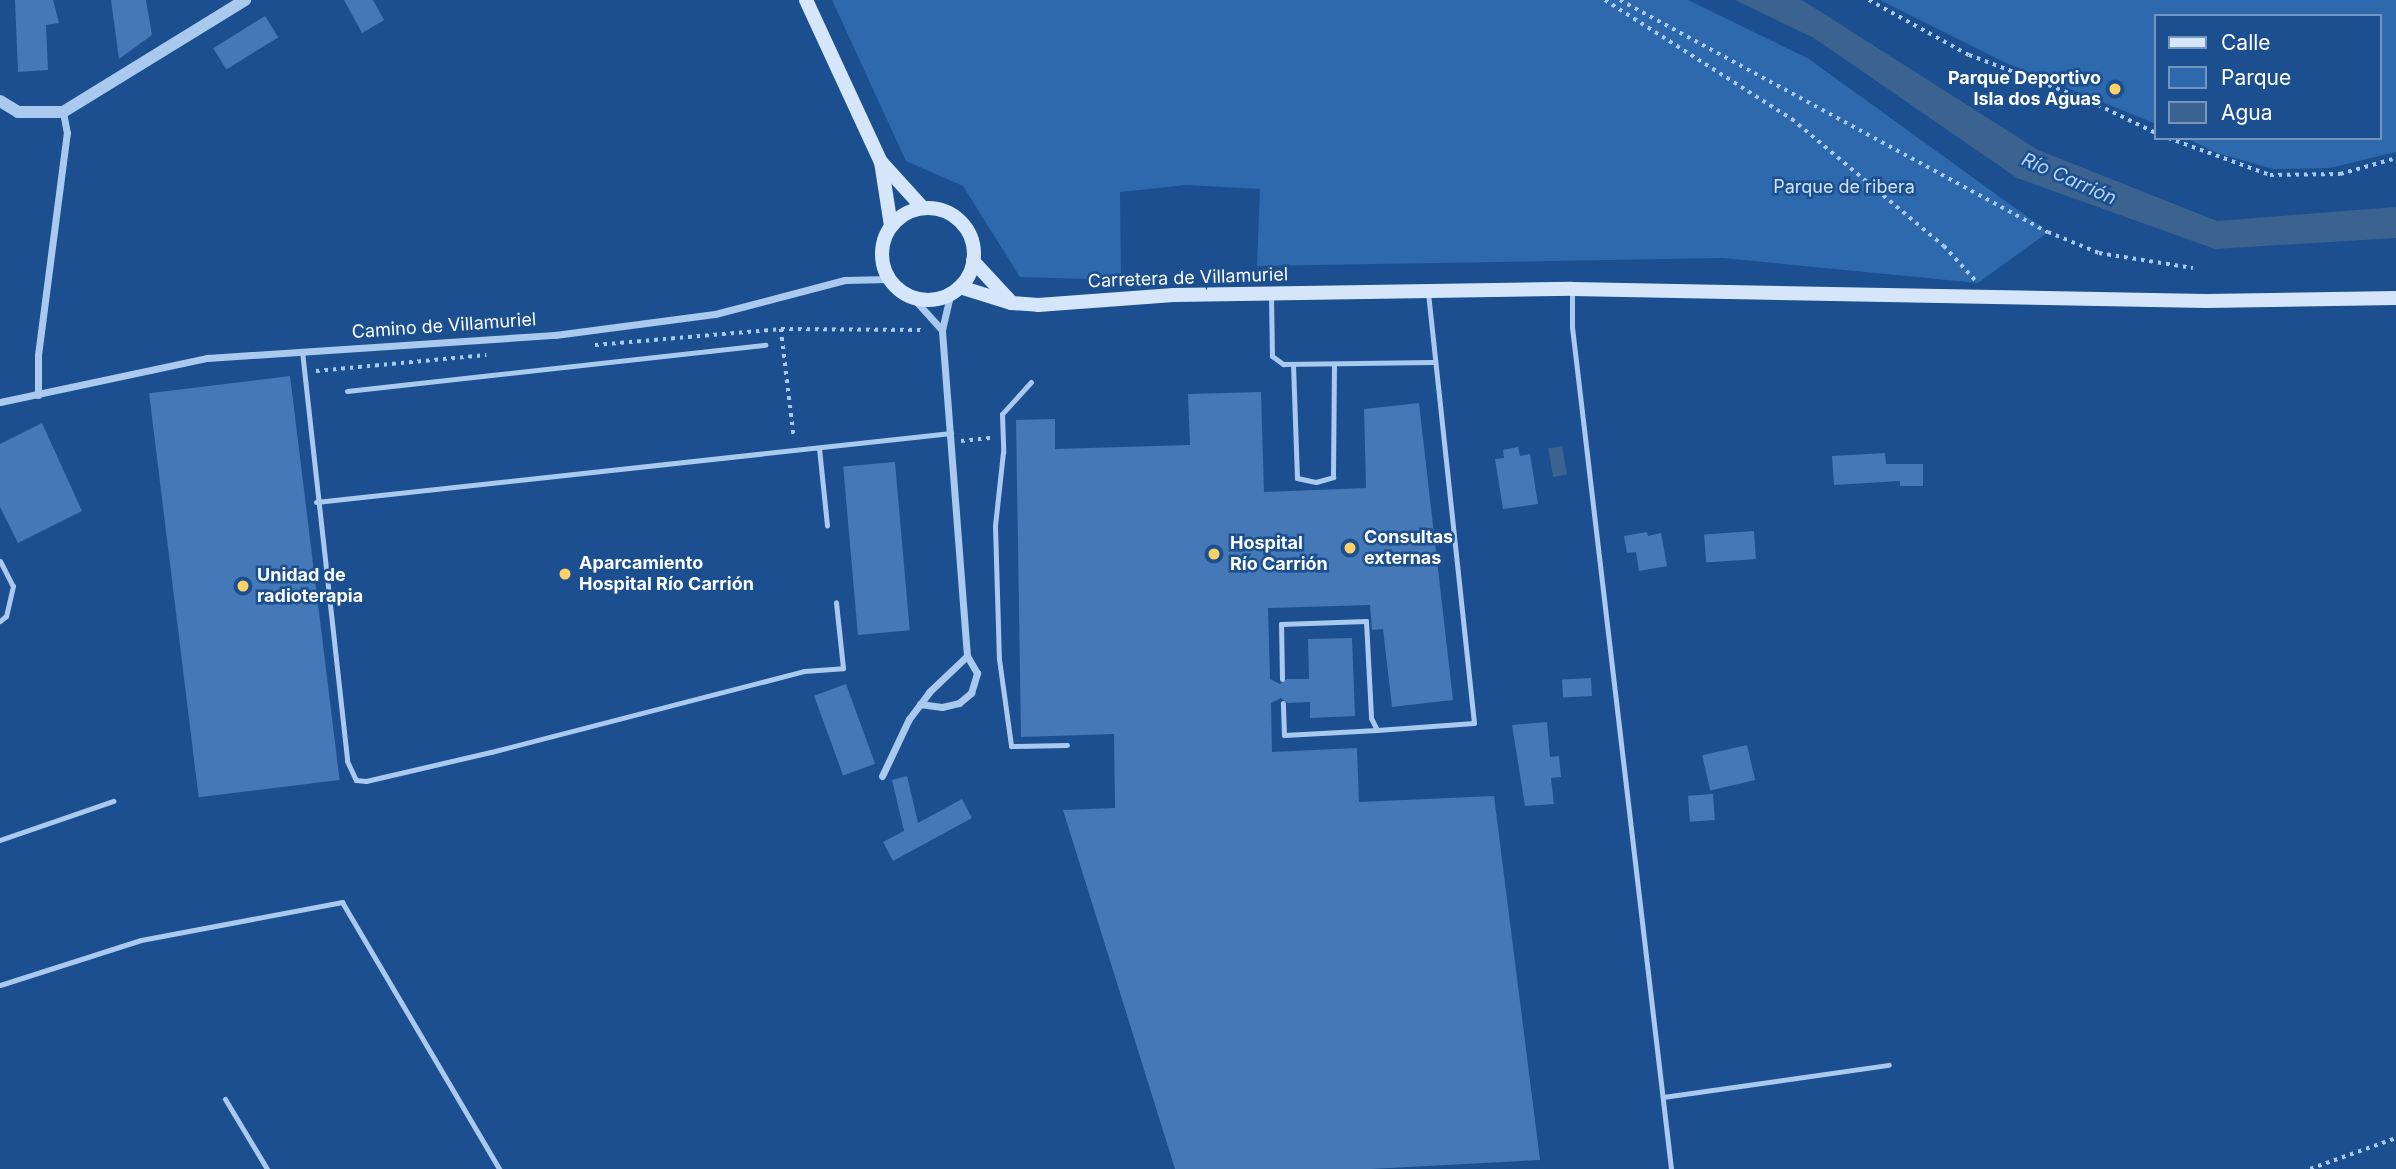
<!DOCTYPE html>
<html>
<head>
<meta charset="utf-8">
<style>
	body { margin:0 }
	#map { position:relative; width:2396px; height:1169px; overflow:hidden; background:#1b4f8f; font-family:Inter,sans-serif }
	div>[style] { position:absolute }
	.green>* { inset:0; background:#2e69ad }
	.water>* { inset:0; background:#3c6290; transform-origin:0 0 }
	.building>* { inset:0; background:#4478b7; transform-origin:0 0 }
	.path>* { height:3.5px; margin-top:-1.75px; transform-origin:0; background:repeating-linear-gradient(90deg,#a9c9ee 0 3.5px,transparent 0 8.5px) }
	.service>* { height:5px; margin:-2.5px; padding:0 2.5px; transform-origin:2.5px; border-radius:2.5px; background:#a9c9ee }
	.minor>* { height:7px; margin:-3.5px; padding:0 3.5px; transform-origin:3.5px; border-radius:3.5px; background:#a9c9ee }
	.tertiary>* { height:12px; margin:-6px; padding:0 6px; transform-origin:6px; border-radius:6px; background:#a9c9ee }
	.secondary>* { height:14px; margin:-7px; padding:0 7px; transform-origin:7px; border-radius:7px; background:#d6e6fa }
	.secondary>.ring { margin:-7px; padding:0; box-sizing:content-box; background:none; border:14px solid #d6e6fa; border-radius:50% }
	.dots>* { width:19px; height:19px; translate:-50% -50%; box-sizing:border-box; border:4px solid #1b4f8f; border-radius:50% }
	span { translate:-50% -50%; white-space:nowrap; text-align:center; line-height:1.15; -webkit-text-stroke:5px #1b4f8f; paint-order:stroke }
	.poi-label { font-size:18px; color:#fff; font-weight:700 }
	.right { translate:-100% -50%; text-align:right }
	.left { translate:0 -50%; text-align:left }
	.park-label { font-size:18px; color:#cfe3fa }
	.street-label { font-size:18px; color:#fff }
	.water-label { font-size:19px; color:#b5d3f5; font-style:italic }
	.legend { position:absolute; left:2154px; top:14px; width:228px; height:126px; box-sizing:border-box; background:#1b4f8f; border:2px solid #7695bc; margin:0; padding:9px 12px; list-style:none; font-size:21px; color:#fff }
	.legend li { display:flex; align-items:center; gap:14px; height:35px }
	.legend b { width:35px; border:2px solid #7695bc }
</style>
</head>
<body>
<div id="map">
	<div class="green">
		<div style="clip-path:polygon(832px 0,1688px 0,1809px 59px,2048px 232px,1978px 283px,1723px 258px,1257px 266px,1260px 189px,1187px 185px,1120px 192px,1121px 280px,1020px 277px,963px 186px,906px 161px)"></div>
		<div style="clip-path:polygon(1880px 0,2396px 0,2396px 152px,2330px 168px,2273px 169px,2217px 153px,2186px 138px,2380px 138px,2380px 16px,2156px 16px,2156px 124px,2004px 62px)"></div>
	</div>
	<div class="water">
		<div style="clip-path:polygon(1735px 0,1802px 0,2038px 150px,2217px 221px,2396px 207px,2396px 238px,2215px 249px,2017px 178px,1814px 38px)"></div>
		<div style="left:1562px;top:446px;width:29px;height:14px;rotate:80deg"></div>
	</div>
	<div class="building">
		<div style="clip-path:polygon(15px 0,53px 0,59px 23px,46px 25px,48px 70px,18px 72px)"></div>
		<div style="clip-path:polygon(111px 0,146px 0,152px 35px,119px 59px)"></div>
		<div style="clip-path:polygon(344px 0,373px 0,384px 20px,362px 33px)"></div>
		<div style="left:265px;top:16px;width:25px;height:61px;rotate:58deg"></div>
		<div style="left:290px;top:376px;width:407px;height:142px;rotate:83deg"></div>
		<div style="clip-path:polygon(1261px 392px,1264px 492px,1366px 488px,1364px 409px,1419px 403px,1453px 700px,1392px 707px,1383px 629px,1372px 630px,1370px 605px,1268px 608px,1270px 679px,1280px 684px,1287px 679px,1309px 679px,1308px 639px,1352px 638px,1355px 716px,1310px 718px,1310px 702px,1288px 703px,1281px 698px,1271px 703px,1272px 752px,1357px 748px,1359px 802px,1494px 796px,1540px 1160px,1371px 1169px,1175px 1169px,1063px 810px,1115px 808px,1114px 734px,1021px 737px,1016px 420px,1055px 419px,1055px 449px,1190px 445px,1188px 394px)"></div>
		<div style="clip-path:polygon(42px 423px,82px 511px,18px 543px,0 507px,0 444px)"></div>
		<div style="clip-path:polygon(1518px 447px,1520px 456px,1530px 454px,1538px 504px,1503px 509px,1495px 459px,1504px 458px,1503px 450px)"></div>
		<div style="clip-path:polygon(1885px 453px,1886px 464px,1923px 464px,1923px 486px,1900px 486px,1900px 481px,1834px 485px,1832px 456px)"></div>
		<div style="left:895px;top:462px;width:169px;height:52px;rotate:85deg"></div>
		<div style="left:1754px;top:531px;width:28px;height:50px;rotate:86deg"></div>
		<div style="clip-path:polygon(1647px 532px,1648px 536px,1661px 533px,1667px 566px,1639px 571px,1636px 552px,1627px 553px,1624px 536px)"></div>
		<div style="left:1591px;top:678px;width:18px;height:29px;rotate:87deg"></div>
		<div style="left:846px;top:684px;width:85px;height:34px;rotate:70deg"></div>
		<div style="clip-path:polygon(1547px 722px,1550px 757px,1559px 756px,1561px 777px,1551px 778px,1554px 804px,1525px 806px,1512px 725px)"></div>
		<div style="left:1747px;top:745px;width:36px;height:46px;rotate:77deg"></div>
		<div style="clip-path:polygon(907px 776px,918px 823px,962px 799px,972px 818px,893px 861px,883px 842px,904px 831px,892px 780px)"></div>
		<div style="left:1713px;top:794px;width:26px;height:25px;rotate:86deg"></div>
	</div>
	<div class="path">
		<div style="left:1605px;top:0;width:222px;rotate:32.5deg"></div>
		<div style="left:1792px;top:119px;width:198px;rotate:39.9deg"></div>
		<div style="left:1944px;top:246px;width:47px;rotate:47.6deg"></div>
		<div style="left:1620px;top:0;width:487px;rotate:28.5deg"></div>
		<div style="left:2048px;top:232px;width:55px;rotate:22.4deg"></div>
		<div style="left:2099px;top:253px;width:95px;rotate:9.1deg"></div>
		<div style="left:1869px;top:0;width:114px;rotate:28.8deg"></div>
		<div style="left:1969px;top:55px;width:129px;rotate:20.8deg"></div>
		<div style="left:2090px;top:101px;width:73px;rotate:25.9deg"></div>
		<div style="left:2168px;top:138px;width:109px;rotate:19.9deg"></div>
		<div style="left:2270px;top:175px;width:70px;rotate:-0.8deg"></div>
		<div style="left:2340px;top:174px;width:58px;rotate:-15.9deg"></div>
		<div style="left:781px;top:329px;width:141px;rotate:0.4deg"></div>
		<div style="left:595px;top:345px;width:187px;rotate:-4.9deg"></div>
		<div style="left:781px;top:329px;width:110px;rotate:83.2deg"></div>
		<div style="left:316px;top:371px;width:171px;rotate:-5.4deg"></div>
		<div style="left:961px;top:441px;width:31px;rotate:-6deg"></div>
		<div style="left:2310px;top:1169px;width:91px;rotate:-19.8deg"></div>
	</div>
	<div class="service">
		<div style="left:1572px;top:292px;width:35px;rotate:90deg"></div>
		<div style="left:1572px;top:327px;width:848px;rotate:83.29deg"></div>
		<div style="left:1271px;top:295px;width:61px;rotate:89.1deg"></div>
		<div style="left:1272px;top:356px;width:14px;rotate:36deg"></div>
		<div style="left:1283px;top:364px;width:150px;rotate:-0.8deg"></div>
		<div style="left:302px;top:351px;width:412px;rotate:83.7deg"></div>
		<div style="left:347px;top:761px;width:21px;rotate:65deg"></div>
		<div style="left:356px;top:780px;width:10px;rotate:6deg"></div>
		<div style="left:366px;top:781px;width:128px;rotate:-13.1deg"></div>
		<div style="left:491px;top:752px;width:323px;rotate:-14.5deg"></div>
		<div style="left:804px;top:671px;width:39px;rotate:-4deg"></div>
		<div style="left:843px;top:668px;width:66px;rotate:-96.1deg"></div>
		<div style="left:1293px;top:364px;width:114px;rotate:88deg"></div>
		<div style="left:1297px;top:478px;width:19px;rotate:12deg"></div>
		<div style="left:1316px;top:482px;width:18px;rotate:-16deg"></div>
		<div style="left:1333px;top:477px;width:112px;rotate:-89.5deg"></div>
		<div style="left:1031px;top:382px;width:43px;rotate:132.2deg"></div>
		<div style="left:1002px;top:414px;width:38px;rotate:88deg"></div>
		<div style="left:1003px;top:452px;width:74px;rotate:96.2deg"></div>
		<div style="left:995px;top:526px;width:133px;rotate:88.3deg"></div>
		<div style="left:999px;top:659px;width:88px;rotate:82.1deg"></div>
		<div style="left:1011px;top:746px;width:56px;rotate:-1deg"></div>
		<div style="left:347px;top:391px;width:421px;rotate:-6.3deg"></div>
		<div style="left:819px;top:448px;width:78px;rotate:84.1deg"></div>
		<div style="left:316px;top:502px;width:639px;rotate:-6.2deg"></div>
		<div style="left:0;top:561px;width:28px;rotate:63deg"></div>
		<div style="left:13px;top:586px;width:31px;rotate:103deg"></div>
		<div style="left:6px;top:616px;width:8px;rotate:140deg"></div>
		<div style="left:1282px;top:679px;width:55px;rotate:-91deg"></div>
		<div style="left:1281px;top:624px;width:85px;rotate:-2deg"></div>
		<div style="left:1366px;top:621px;width:97px;rotate:87deg"></div>
		<div style="left:1371px;top:718px;width:13px;rotate:63deg"></div>
		<div style="left:1377px;top:730px;width:93px;rotate:176.9deg"></div>
		<div style="left:1284px;top:735px;width:32px;rotate:-92deg"></div>
		<div style="left:1377px;top:730px;width:97px;rotate:-4.1deg"></div>
		<div style="left:1474px;top:723px;width:432px;rotate:-96.1deg"></div>
		<div style="left:0;top:840px;width:120px;rotate:-19deg"></div>
		<div style="left:0;top:985px;width:148px;rotate:-17.7deg"></div>
		<div style="left:141px;top:940px;width:205px;rotate:-10.7deg"></div>
		<div style="left:342px;top:902px;width:310px;rotate:59.5deg"></div>
		<div style="left:1663px;top:1097px;width:228px;rotate:-8.1deg"></div>
		<div style="left:225px;top:1099px;width:82px;rotate:59deg"></div>
	</div>
	<div class="minor">
		<div style="left:913px;top:298px;width:43px;rotate:47.8deg"></div>
		<div style="left:38px;top:395px;width:40px;rotate:-90deg"></div>
		<div style="left:38px;top:355px;width:224px;rotate:-82.6deg"></div>
		<div style="left:67px;top:133px;width:21px;rotate:-101deg"></div>
		<div style="left:0;top:402px;width:212px;rotate:-12deg"></div>
		<div style="left:207px;top:358px;width:349px;rotate:-3.8deg"></div>
		<div style="left:555px;top:335px;width:161px;rotate:-7.5deg"></div>
		<div style="left:715px;top:314px;width:134px;rotate:-14.7deg"></div>
		<div style="left:845px;top:280px;width:44px;rotate:-1.3deg"></div>
		<div style="left:920px;top:704px;width:22px;rotate:8deg"></div>
		<div style="left:942px;top:707px;width:17px;rotate:-13deg"></div>
		<div style="left:959px;top:703px;width:16px;rotate:-40deg"></div>
		<div style="left:971px;top:693px;width:21px;rotate:-73deg"></div>
		<div style="left:977px;top:673px;width:20px;rotate:-120deg"></div>
		<div style="left:882px;top:776px;width:63px;rotate:-64.7deg"></div>
		<div style="left:909px;top:719px;width:34px;rotate:-53deg"></div>
		<div style="left:929px;top:692px;width:52px;rotate:-43.5deg"></div>
		<div style="left:967px;top:656px;width:327px;rotate:-94.4deg"></div>
		<div style="left:942px;top:330px;width:36px;rotate:-77deg"></div>
	</div>
	<div class="tertiary">
		<div style="left:0;top:101px;width:21px;rotate:31deg"></div>
		<div style="left:18px;top:112px;width:45px"></div>
		<div style="left:63px;top:112px;width:214px;rotate:-31.6deg"></div>
	</div>
	<div class="secondary">
		<div style="left:806px;top:0;width:179px;rotate:65.2deg"></div>
		<div style="left:881px;top:162px;width:65px;rotate:81.1deg"></div>
		<div style="left:882px;top:163px;width:61px;rotate:47.7deg"></div>
		<div class="ring" style="left:882px;top:208px;width:78px;height:78px"></div>
		<div style="left:973px;top:261px;width:56px;rotate:47.2deg"></div>
		<div style="left:960px;top:287px;width:53px;rotate:17.4deg"></div>
		<div style="left:1011px;top:303px;width:27px;rotate:4deg"></div>
		<div style="left:1038px;top:305px;width:136px;rotate:-4.2deg"></div>
		<div style="left:1174px;top:295px;width:398px;rotate:-0.9deg"></div>
		<div style="left:1572px;top:289px;width:634px;rotate:1.08deg"></div>
		<div style="left:2206px;top:301px;width:190px;rotate:-0.9deg"></div>
	</div>
	<div class="dots">
		<div style="left:2115px;top:89px;background:#ffd166"></div>
		<div style="left:1350px;top:548px;background:#ffd166"></div>
		<div style="left:1214px;top:554px;background:#ffd166"></div>
		<div style="left:565px;top:574px;background:#ffd166"></div>
		<div style="left:243px;top:586px;background:#ffd166"></div>
	</div>
	<div class="poi-label">
		<span class="right" style="left:2101px;top:89px">Parque Deportivo<br>Isla dos Aguas</span>
		<span class="left" style="left:1364px;top:548px">Consultas<br>externas</span>
		<span class="left" style="left:1230px;top:554px">Hospital<br>Río Carrión</span>
		<span class="left" style="left:579px;top:574px">Aparcamiento<br>Hospital Río Carrión</span>
		<span class="left" style="left:257px;top:586px">Unidad de<br>radioterapia</span>
	</div>
	<div class="park-label">
		<span style="left:1844px;top:187px">Parque de ribera</span>
	</div>
	<div class="street-label">
		<span style="left:1188px;top:278px;rotate:-2deg">Carretera de Villamuriel</span>
		<span style="left:444px;top:326px;rotate:-4deg">Camino de Villamuriel</span>
	</div>
	<div class="water-label">
		<span style="left:2069px;top:179px;rotate:24deg">Río Carrión</span>
	</div>
	<ul class="legend">
	<li><b style="height:9px;background:#d6e6fa"></b>Calle</li>
	<li><b style="height:19px;background:#2e69ad"></b>Parque</li>
	<li><b style="height:19px;background:#3c6290"></b>Agua</li>
	</ul>
</div>
</body>
</html>
